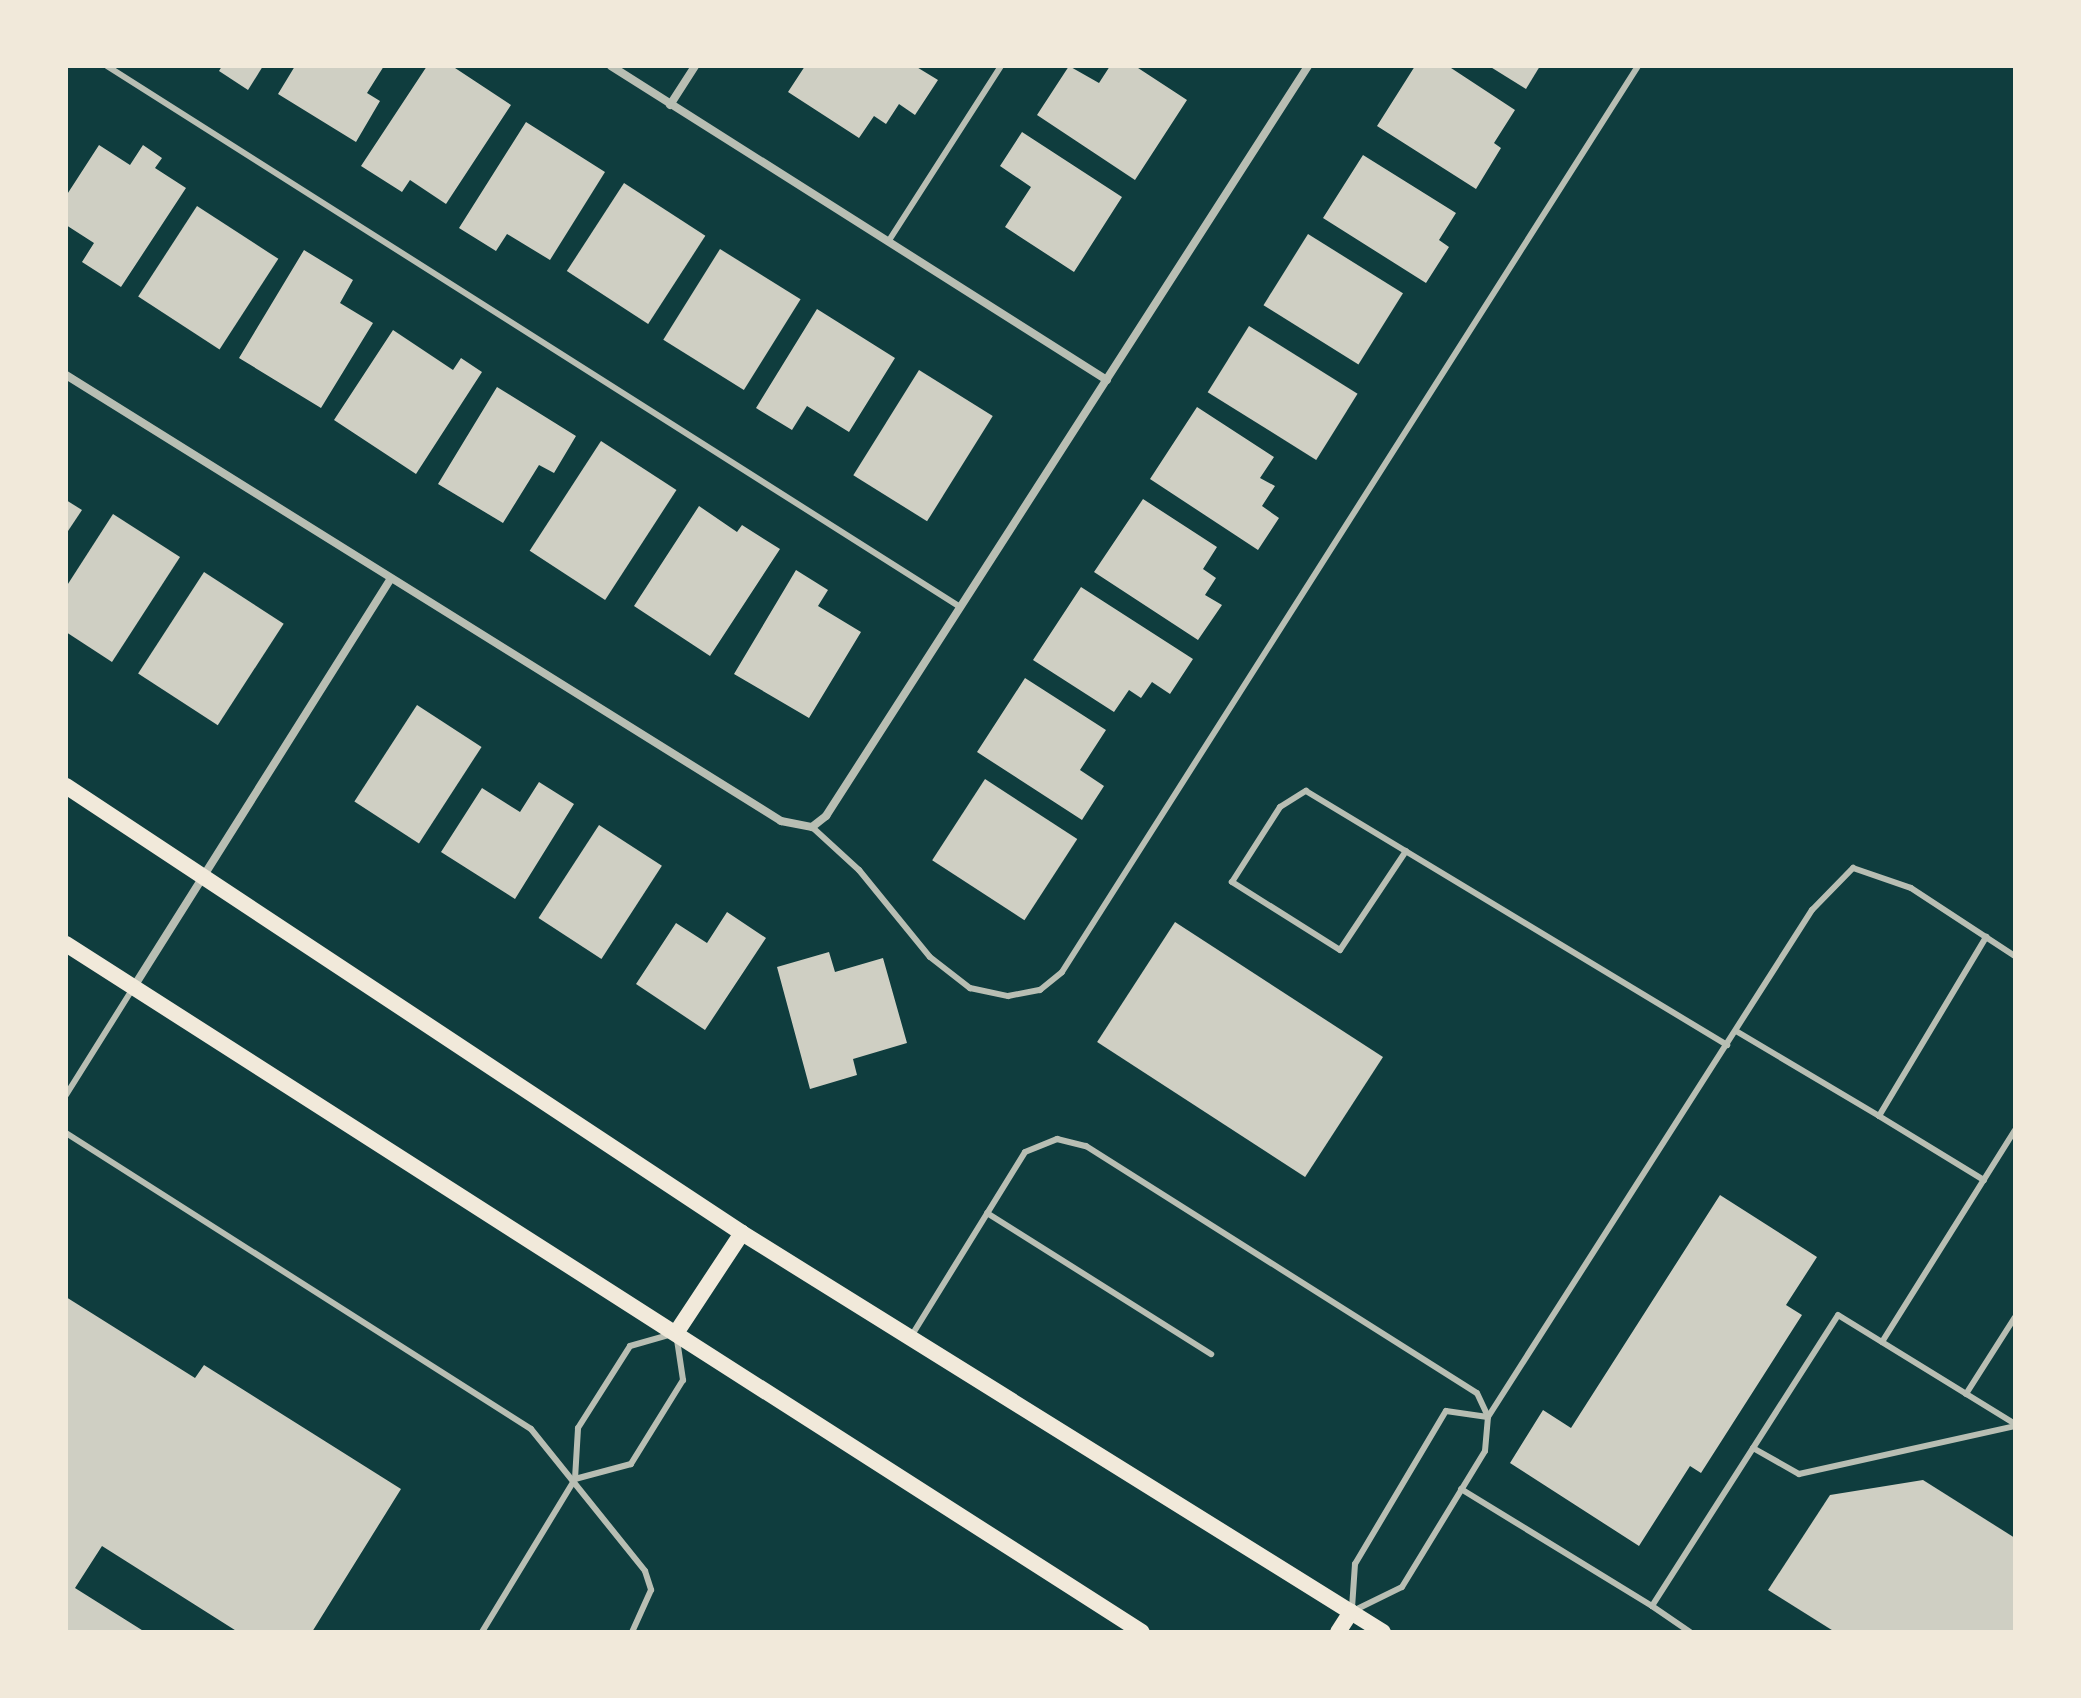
<!DOCTYPE html>
<html>
<head>
<meta charset="utf-8">
<style>
	body { margin:0 }
	#map { position:relative; width:2081px; height:1698px; overflow:hidden; background:#0f3d3e; font-family:"Asap Condensed",sans-serif }
	div>[style] { position:absolute }
	.building>* { inset:0; background:#cfcfc3; transform-origin:0 0 }
	.service>* { height:6px; margin:-3px; padding:0 3px; transform-origin:3px; border-radius:3px; background:#b8beb3 }
	.minor>* { height:8px; margin:-4px; padding:0 4px; transform-origin:4px; border-radius:4px; background:#b8beb3 }
	.secondary>* { height:16px; margin:-8px; padding:0 8px; transform-origin:8px; border-radius:8px; background:#f1e9da }
	span { translate:-50% -50%; white-space:nowrap; text-align:center; line-height:1.15; -webkit-text-stroke:8px #f1e9da; paint-order:stroke }
	.frame { position:absolute; inset:0; border:68px solid #f1e9da; pointer-events:none }
</style>
</head>
<body>
<div id="map">
	<div class="building">
		<div style="clip-path:polygon(222px 66px,263px 66px,248px 90px,219px 71px)"></div>
		<div style="clip-path:polygon(295px 66px,384px 66px,367px 93px,380px 101px,356px 142px,278px 94px)"></div>
		<div style="clip-path:polygon(427px 66px,452px 66px,511px 105px,446px 204px,410px 180px,402px 192px,361px 166px)"></div>
		<div style="clip-path:polygon(805px 66px,915px 66px,938px 80px,915px 115px,899px 104px,886px 124px,874px 116px,859px 138px,788px 92px)"></div>
		<div style="clip-path:polygon(1069px 66px,1099px 83px,1110px 66px,1135px 66px,1187px 100px,1135px 180px,1037px 115px)"></div>
		<div style="clip-path:polygon(1415px 66px,1448px 66px,1515px 110px,1494px 143px,1501px 148px,1476px 189px,1377px 126px)"></div>
		<div style="clip-path:polygon(1489px 66px,1540px 66px,1526px 89px)"></div>
		<div style="clip-path:polygon(526px 122px,605px 172px,550px 260px,507px 234px,496px 251px,459px 228px)"></div>
		<div style="clip-path:polygon(1022px 132px,1122px 197px,1074px 272px,1005px 227px,1031px 187px,1000px 166px)"></div>
		<div style="clip-path:polygon(99px 145px,130px 165px,143px 145px,162px 158px,155px 168px,186px 188px,121px 287px,82px 262px,94px 243px,66px 225px,66px 196px)"></div>
		<div style="clip-path:polygon(1363px 155px,1456px 213px,1439px 240px,1449px 247px,1426px 283px,1323px 218px)"></div>
		<div style="left:624px;top:183px;width:97px;height:105px;rotate:33deg"></div>
		<div style="left:197px;top:206px;width:97px;height:108px;rotate:33deg"></div>
		<div style="left:1308px;top:234px;width:112px;height:84px;rotate:32deg"></div>
		<div style="left:720px;top:249px;width:95px;height:107px;rotate:32deg"></div>
		<div style="clip-path:polygon(304px 250px,353px 280px,340px 303px,373px 323px,321px 408px,239px 358px)"></div>
		<div style="clip-path:polygon(817px 309px,895px 358px,849px 432px,807px 406px,792px 430px,756px 408px)"></div>
		<div style="left:1249px;top:326px;width:128px;height:78px;rotate:32deg"></div>
		<div style="clip-path:polygon(393px 330px,453px 370px,461px 358px,482px 372px,416px 474px,334px 420px)"></div>
		<div style="left:919px;top:370px;width:87px;height:124px;rotate:32deg"></div>
		<div style="clip-path:polygon(497px 387px,576px 436px,554px 473px,539px 465px,503px 523px,438px 484px)"></div>
		<div style="clip-path:polygon(1197px 407px,1274px 457px,1260px 478px,1275px 486px,1262px 506px,1279px 518px,1258px 550px,1150px 479px)"></div>
		<div style="left:601px;top:441px;width:90px;height:131px;rotate:33deg"></div>
		<div style="clip-path:polygon(1143px 499px,1217px 547px,1203px 569px,1216px 578px,1205px 595px,1222px 605px,1198px 640px,1094px 572px)"></div>
		<div style="clip-path:polygon(66px 500px,82px 510px,66px 534px)"></div>
		<div style="clip-path:polygon(699px 506px,737px 532px,742px 525px,780px 549px,710px 656px,634px 606px)"></div>
		<div style="clip-path:polygon(113px 514px,180px 557px,112px 662px,66px 632px,66px 587px)"></div>
		<div style="clip-path:polygon(796px 570px,828px 590px,818px 606px,861px 632px,809px 718px,734px 674px)"></div>
		<div style="left:204px;top:572px;width:95px;height:121px;rotate:33deg"></div>
		<div style="clip-path:polygon(1081px 587px,1193px 659px,1170px 694px,1152px 682px,1141px 698px,1129px 690px,1114px 712px,1033px 660px)"></div>
		<div style="clip-path:polygon(1025px 678px,1106px 730px,1080px 770px,1104px 786px,1082px 820px,977px 752px)"></div>
		<div style="left:417px;top:705px;width:77px;height:115px;rotate:33deg"></div>
		<div style="left:985px;top:779px;width:110px;height:97px;rotate:33deg"></div>
		<div style="clip-path:polygon(539px 782px,574px 804px,515px 899px,441px 852px,482px 788px,520px 812px)"></div>
		<div style="left:599px;top:825px;width:75px;height:111px;rotate:33deg"></div>
		<div style="clip-path:polygon(727px 912px,766px 938px,705px 1030px,636px 984px,676px 923px,707px 943px)"></div>
		<div style="left:1175px;top:922px;width:248px;height:143px;rotate:33deg"></div>
		<div style="clip-path:polygon(829px 952px,835px 972px,883px 958px,907px 1043px,853px 1059px,857px 1075px,810px 1089px,777px 967px)"></div>
		<div style="clip-path:polygon(1720px 1195px,1817px 1257px,1786px 1305px,1802px 1315px,1701px 1473px,1690px 1466px,1639px 1546px,1510px 1463px,1543px 1410px,1571px 1428px)"></div>
		<div style="clip-path:polygon(66px 1297px,195px 1378px,204px 1365px,401px 1489px,312px 1632px,238px 1632px,102px 1546px,75px 1588px,145px 1632px,66px 1632px)"></div>
		<div style="clip-path:polygon(1923px 1480px,2015px 1538px,2015px 1632px,1835px 1632px,1768px 1590px,1830px 1495px)"></div>
	</div>
	<div class="service">
		<div style="left:107px;top:66px;width:1010px;rotate:32.38deg"></div>
		<div style="left:888px;top:242px;width:209px;rotate:-57.3deg"></div>
		<div style="left:812px;top:827px;width:64px;rotate:42.5deg"></div>
		<div style="left:859px;top:870px;width:112px;rotate:50.8deg"></div>
		<div style="left:930px;top:957px;width:51px;rotate:37.8deg"></div>
		<div style="left:970px;top:988px;width:39px;rotate:12deg"></div>
		<div style="left:1008px;top:996px;width:33px;rotate:-11deg"></div>
		<div style="left:1040px;top:990px;width:28px;rotate:-39deg"></div>
		<div style="left:1062px;top:972px;width:1074px;rotate:-57.55deg"></div>
		<div style="left:1406px;top:851px;width:119px;rotate:123.7deg"></div>
		<div style="left:1340px;top:950px;width:128px;rotate:-147.8deg"></div>
		<div style="left:1232px;top:882px;width:89px;rotate:-57.4deg"></div>
		<div style="left:1280px;top:807px;width:31px;rotate:-32deg"></div>
		<div style="left:1306px;top:791px;width:492px;rotate:31.1deg"></div>
		<div style="left:1736px;top:1031px;width:166px;rotate:30.7deg"></div>
		<div style="left:1879px;top:1116px;width:209px;rotate:-59.1deg"></div>
		<div style="left:66px;top:1095px;width:126px;rotate:-57.9deg"></div>
		<div style="left:1879px;top:1116px;width:123px;rotate:31.4deg"></div>
		<div style="left:66px;top:1133px;width:551px;rotate:32.48deg"></div>
		<div style="left:531px;top:1429px;width:182px;rotate:51.2deg"></div>
		<div style="left:645px;top:1571px;width:20px;rotate:72deg"></div>
		<div style="left:651px;top:1590px;width:46px;rotate:114.3deg"></div>
		<div style="left:987px;top:1213px;width:265px;rotate:32.2deg"></div>
		<div style="left:912px;top:1335px;width:215px;rotate:-58.3deg"></div>
		<div style="left:1025px;top:1152px;width:35px;rotate:-22deg"></div>
		<div style="left:1057px;top:1139px;width:30px;rotate:14deg"></div>
		<div style="left:1086px;top:1146px;width:462px;rotate:32.3deg"></div>
		<div style="left:1477px;top:1393px;width:26px;rotate:65deg"></div>
		<div style="left:1882px;top:1342px;width:250px;rotate:-57.9deg"></div>
		<div style="left:1966px;top:1394px;width:91px;rotate:-57.5deg"></div>
		<div style="left:1753px;top:1448px;width:53px;rotate:29.5deg"></div>
		<div style="left:1799px;top:1474px;width:221px;rotate:-12.5deg"></div>
		<div style="left:1461px;top:1489px;width:224px;rotate:31.5deg"></div>
		<div style="left:1652px;top:1606px;width:345px;rotate:-57.4deg"></div>
		<div style="left:1838px;top:1315px;width:208px;rotate:31.6deg"></div>
		<div style="left:1652px;top:1606px;width:46px;rotate:34.4deg"></div>
		<div style="left:1352px;top:1608px;width:44px;rotate:-86.1deg"></div>
		<div style="left:1355px;top:1564px;width:178px;rotate:-59.3deg"></div>
		<div style="left:1446px;top:1411px;width:42px;rotate:8.1deg"></div>
		<div style="left:1355px;top:1610px;width:52px;rotate:-26.1deg"></div>
		<div style="left:1402px;top:1587px;width:159px;rotate:-58.6deg"></div>
		<div style="left:1485px;top:1451px;width:34px;rotate:-85deg"></div>
		<div style="left:1488px;top:1417px;width:602px;rotate:-57.42deg"></div>
		<div style="left:1812px;top:910px;width:59px;rotate:-45.7deg"></div>
		<div style="left:1853px;top:868px;width:61px;rotate:19deg"></div>
		<div style="left:1911px;top:888px;width:124px;rotate:33.2deg"></div>
		<div style="left:482px;top:1632px;width:179px;rotate:-58.7deg"></div>
		<div style="left:575px;top:1479px;width:51px;rotate:-86.6deg"></div>
		<div style="left:578px;top:1428px;width:97px;rotate:-57.6deg"></div>
		<div style="left:630px;top:1346px;width:48px;rotate:-15.8deg"></div>
		<div style="left:676px;top:1333px;width:48px;rotate:81.5deg"></div>
		<div style="left:683px;top:1380px;width:99px;rotate:121.8deg"></div>
		<div style="left:631px;top:1464px;width:58px;rotate:165deg"></div>
	</div>
	<div class="minor">
		<div style="left:611px;top:66px;width:587px;rotate:32.34deg"></div>
		<div style="left:670px;top:105px;width:46px;rotate:-57.3deg"></div>
		<div style="left:66px;top:375px;width:843px;rotate:31.95deg"></div>
		<div style="left:781px;top:821px;width:32px;rotate:11deg"></div>
		<div style="left:812px;top:827px;width:18px;rotate:-38deg"></div>
		<div style="left:826px;top:816px;width:892px;rotate:-57.27deg"></div>
		<div style="left:133px;top:988px;width:482px;rotate:-57.8deg"></div>
	</div>
	<div class="secondary">
		<div style="left:66px;top:786px;width:810px;rotate:33.47deg"></div>
		<div style="left:742px;top:1233px;width:755px;rotate:31.9deg"></div>
		<div style="left:66px;top:944px;width:1277px;rotate:32.6deg"></div>
		<div style="left:676px;top:1333px;width:120px;rotate:-56.6deg"></div>
		<div style="left:1338px;top:1632px;width:24px;rotate:-57deg"></div>
	</div>
	<div class="frame"></div>
</div>
</body>
</html>
